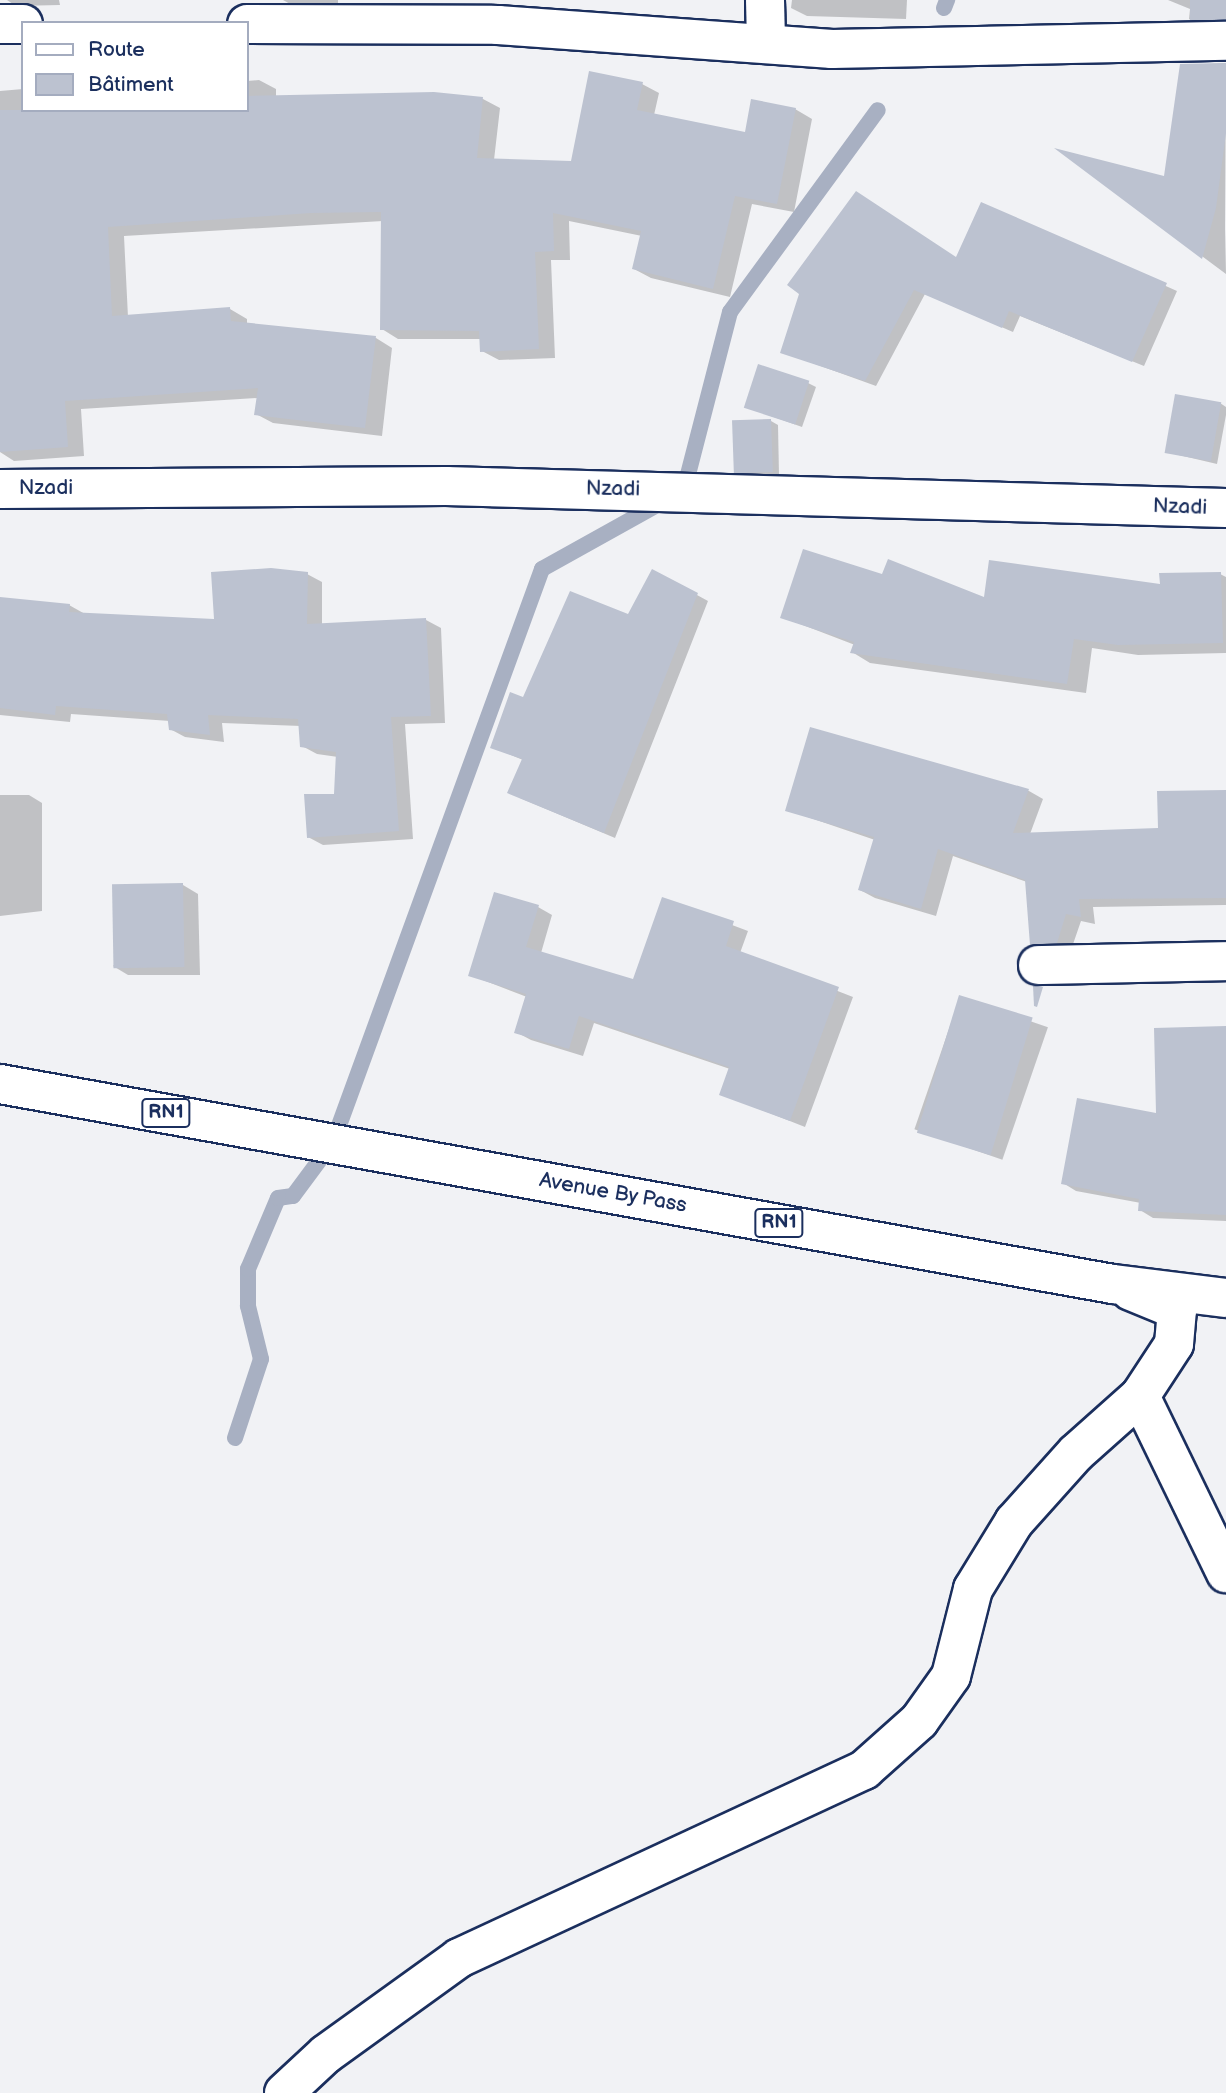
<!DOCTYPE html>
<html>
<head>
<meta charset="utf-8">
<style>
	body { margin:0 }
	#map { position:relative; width:1226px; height:2093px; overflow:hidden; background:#f1f2f5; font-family:"Balsamiq Sans",sans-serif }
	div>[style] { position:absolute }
	.shadow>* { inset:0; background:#0003; transform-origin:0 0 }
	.stream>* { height:16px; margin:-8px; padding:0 8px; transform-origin:8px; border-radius:8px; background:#a8b0c2 }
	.building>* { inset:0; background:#bcc2d0; transform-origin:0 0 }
	.roads { filter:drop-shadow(2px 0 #1b2f5e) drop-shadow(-2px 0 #1b2f5e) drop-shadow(0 2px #1b2f5e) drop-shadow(0 -2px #1b2f5e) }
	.minor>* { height:38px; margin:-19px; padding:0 19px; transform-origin:19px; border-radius:19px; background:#fff }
	.trunk>* { height:38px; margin:-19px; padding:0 19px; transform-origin:19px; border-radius:19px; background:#fff }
	span { translate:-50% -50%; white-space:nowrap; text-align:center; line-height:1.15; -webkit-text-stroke:5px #fff; paint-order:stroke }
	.shield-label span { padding:2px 5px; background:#fff; border:2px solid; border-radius:5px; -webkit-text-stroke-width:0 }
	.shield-label { font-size:19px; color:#1b2f5e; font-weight:700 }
	.street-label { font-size:21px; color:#1b2f5e }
	.legend { position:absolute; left:21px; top:21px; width:228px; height:91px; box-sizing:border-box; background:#fff; border:2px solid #a4acbf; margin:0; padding:9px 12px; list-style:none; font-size:21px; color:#1b2f5e }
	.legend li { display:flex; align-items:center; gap:14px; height:35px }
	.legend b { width:35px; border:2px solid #a4acbf }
</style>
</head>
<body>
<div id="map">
	<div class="shadow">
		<div style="clip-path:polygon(59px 0,60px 5px,16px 6px,7px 0)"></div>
		<div style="clip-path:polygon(283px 0,338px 0,338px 4px,292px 5px)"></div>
		<div style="clip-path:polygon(792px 0,907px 0,906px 19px,807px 16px,791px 8px)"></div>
		<div style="clip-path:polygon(1168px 0,1226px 0,1226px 27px,1204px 28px,1189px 19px,1190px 9px)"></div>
		<div style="clip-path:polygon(1226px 63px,1225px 228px,1226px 274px,1062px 152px,1166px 178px,1182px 65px)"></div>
		<div style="clip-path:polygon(259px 80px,276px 89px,276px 97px,434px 94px,483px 99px,500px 108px,494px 160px,573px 163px,642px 84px,659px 93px,654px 115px,746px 135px,795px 109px,812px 119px,794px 212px,752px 204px,730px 297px,651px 278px,634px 269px,642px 236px,569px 221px,570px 260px,551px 260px,555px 358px,499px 360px,482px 351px,482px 339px,398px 339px,382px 329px,383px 221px,124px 236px,128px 317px,230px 309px,247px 319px,247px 324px,376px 338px,392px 348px,382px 436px,273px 423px,256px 414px,258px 398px,81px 409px,84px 456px,14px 461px,0 452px,0 91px,23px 89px,23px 110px,247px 110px,247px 81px)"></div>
		<div style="clip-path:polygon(982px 204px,1177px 291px,1144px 366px,1020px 316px,1013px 332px,925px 294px,876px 386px,782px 352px,957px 259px)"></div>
		<div style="clip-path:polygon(808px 383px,816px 387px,802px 427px,746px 407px)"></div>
		<div style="clip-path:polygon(1220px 403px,1226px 407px,1226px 415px,1217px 464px,1166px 452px)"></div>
		<div style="clip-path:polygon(771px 421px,778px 425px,779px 475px,742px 475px,735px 471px)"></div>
		<div style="clip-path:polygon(653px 571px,708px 601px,615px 838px,520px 798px,523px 760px,492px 747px,524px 699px,628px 616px)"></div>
		<div style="clip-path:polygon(307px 574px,322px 582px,322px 625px,426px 620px,441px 628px,445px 723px,405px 724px,413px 839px,323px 845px,308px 837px,335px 795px,338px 757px,317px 754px,302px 746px,301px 726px,222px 723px,224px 742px,185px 737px,170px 729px,170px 721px,71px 714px,70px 722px,0 715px,0 598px,69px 605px,85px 614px,216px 621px)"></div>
		<div style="clip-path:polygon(1220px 574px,1226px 577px,1226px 653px,1138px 655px,1092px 648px,1086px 693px,870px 663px,852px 652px,855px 645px,782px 617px,883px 577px,985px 600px,1161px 586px)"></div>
		<div style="clip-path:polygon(811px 729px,1029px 791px,1043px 799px,1030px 834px,1159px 830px,1226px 792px,1226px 905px,1093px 907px,1095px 924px,1081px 921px,1071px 950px,1046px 953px,1031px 944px,1027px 882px,953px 856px,936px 916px,875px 898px,860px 890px,875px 840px,787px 810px)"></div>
		<div style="clip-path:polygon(0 795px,29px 795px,42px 803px,42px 911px,0 916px)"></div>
		<div style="clip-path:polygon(183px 885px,198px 894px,200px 975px,128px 975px,113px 966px)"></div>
		<div style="clip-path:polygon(663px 899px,748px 931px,740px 953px,853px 997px,805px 1127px,721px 1094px,730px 1069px,594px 1023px,583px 1056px,531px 1040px,516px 1032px,527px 997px,470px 975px,538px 907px,552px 915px,541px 953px,634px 981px)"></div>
		<div style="left:960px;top:997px;width:93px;height:140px;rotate:19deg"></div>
		<div style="clip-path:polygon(1226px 1028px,1226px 1221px,1153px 1218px,1140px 1210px,1141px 1203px,1076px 1191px,1063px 1183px,1158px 1115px)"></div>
	</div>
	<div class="stream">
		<div style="left:944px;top:8px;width:9px;rotate:-69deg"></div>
		<div style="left:235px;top:1438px;width:83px;rotate:-71.8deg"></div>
		<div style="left:261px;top:1359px;width:55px;rotate:-103.8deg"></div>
		<div style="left:248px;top:1306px;width:37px;rotate:-90deg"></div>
		<div style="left:248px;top:1269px;width:77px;rotate:-67.1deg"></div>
		<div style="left:278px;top:1198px;width:15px;rotate:-8deg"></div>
		<div style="left:293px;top:1196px;width:67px;rotate:-53.5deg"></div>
		<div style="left:333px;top:1142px;width:610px;rotate:-69.96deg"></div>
		<div style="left:542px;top:569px;width:162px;rotate:-29.1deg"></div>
		<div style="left:684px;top:490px;width:184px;rotate:-75.5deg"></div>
		<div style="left:730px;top:312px;width:250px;rotate:-53.8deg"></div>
	</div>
	<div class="building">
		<div style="left:1190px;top:0;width:36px;height:20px"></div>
		<div style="clip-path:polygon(1226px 63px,1226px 133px,1216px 208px,1202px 259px,1054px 148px,1164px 176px,1180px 64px)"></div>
		<div style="clip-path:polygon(589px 71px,643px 82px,637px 110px,745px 132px,751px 99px,796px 108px,777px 204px,735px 196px,713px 289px,632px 269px,641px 231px,553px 213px,554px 251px,535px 252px,539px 349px,480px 352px,479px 331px,380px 330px,381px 212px,311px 213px,108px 227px,112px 316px,230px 307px,231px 321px,376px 336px,365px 428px,254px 415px,258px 388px,65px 401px,68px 447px,0 452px,0 110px,247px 110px,247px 96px,434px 92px,483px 97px,477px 158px,571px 161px)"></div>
		<div style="clip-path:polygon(856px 191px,956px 257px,981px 202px,1167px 283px,1132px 362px,1009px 311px,1002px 328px,914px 290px,865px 381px,780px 353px,799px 294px,787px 285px)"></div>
		<div style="left:758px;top:364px;width:54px;height:46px;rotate:18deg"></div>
		<div style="left:1175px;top:394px;width:47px;height:60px;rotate:10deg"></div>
		<div style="left:771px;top:419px;width:53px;height:39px;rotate:88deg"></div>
		<div style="clip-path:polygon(803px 549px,882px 574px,888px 559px,984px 597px,989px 560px,1160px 584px,1159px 573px,1221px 572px,1223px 643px,1118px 645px,1074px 639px,1067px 684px,850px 653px,854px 642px,780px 618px)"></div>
		<div style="clip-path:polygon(271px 568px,308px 572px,307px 624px,426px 618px,431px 716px,391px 717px,399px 831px,307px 838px,304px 794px,334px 794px,336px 752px,300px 747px,298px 719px,208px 715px,210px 735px,169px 730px,167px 714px,56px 706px,55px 715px,0 708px,0 597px,70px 604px,69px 612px,214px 619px,211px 572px)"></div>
		<div style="clip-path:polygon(652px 569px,698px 593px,604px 833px,507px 793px,522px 759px,490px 748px,510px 692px,523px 697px,570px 591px,628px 614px)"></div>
		<div style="clip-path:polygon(810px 727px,1029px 789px,1013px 833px,1158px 828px,1157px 791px,1226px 790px,1226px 898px,1079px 899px,1081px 917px,1066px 914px,1057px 943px,1030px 945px,1025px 880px,938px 849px,921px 909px,858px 890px,874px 837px,785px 811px)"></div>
		<div style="left:183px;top:883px;width:84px;height:71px;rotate:89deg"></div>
		<div style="clip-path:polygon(494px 892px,539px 905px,526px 947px,633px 979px,662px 897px,734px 921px,726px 946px,839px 987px,790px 1121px,719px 1095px,729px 1067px,579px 1016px,569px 1049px,514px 1033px,526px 994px,468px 976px)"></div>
		<div style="clip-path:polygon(1033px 986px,1043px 987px,1037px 1007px,1034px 1006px)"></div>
		<div style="left:959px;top:995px;width:77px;height:144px;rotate:17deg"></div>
		<div style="clip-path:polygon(1226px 1026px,1226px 1215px,1138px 1211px,1139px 1199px,1061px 1184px,1077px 1098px,1156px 1113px,1154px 1028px)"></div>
	</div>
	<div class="roads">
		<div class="minor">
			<div style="left:765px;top:0;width:42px;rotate:88.6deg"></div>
			<div style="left:0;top:24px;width:23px"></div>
			<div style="left:247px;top:24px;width:251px;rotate:0.2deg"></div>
			<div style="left:498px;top:25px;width:335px;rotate:4.1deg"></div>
			<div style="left:832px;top:49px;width:394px;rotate:-1.2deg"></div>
			<div style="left:0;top:489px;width:446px;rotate:-0.4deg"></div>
			<div style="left:446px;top:486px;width:780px;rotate:1.62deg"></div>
			<div style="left:1038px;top:965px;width:188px;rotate:-1.2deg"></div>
			<div style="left:1140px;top:1396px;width:197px;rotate:64.1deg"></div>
			<div style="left:284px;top:2093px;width:57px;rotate:-42.9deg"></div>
			<div style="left:326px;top:2054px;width:164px;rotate:-35.8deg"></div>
			<div style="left:459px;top:1958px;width:447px;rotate:-24.9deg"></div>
			<div style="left:864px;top:1770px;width:74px;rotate:-41.7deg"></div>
			<div style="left:919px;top:1721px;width:55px;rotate:-54.6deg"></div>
			<div style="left:951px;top:1676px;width:90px;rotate:-75.8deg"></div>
			<div style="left:973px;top:1589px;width:79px;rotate:-58.5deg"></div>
			<div style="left:1014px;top:1522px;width:93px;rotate:-48.1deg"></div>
			<div style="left:1076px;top:1453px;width:86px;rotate:-41.7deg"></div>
			<div style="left:1140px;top:1396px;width:62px;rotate:-56.8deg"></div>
			<div style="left:1174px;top:1344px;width:34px;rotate:-85deg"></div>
			<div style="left:1177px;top:1310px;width:50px;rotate:-157.6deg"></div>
		</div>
		<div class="trunk">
			<div style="left:0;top:1084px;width:1131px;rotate:10.19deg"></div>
			<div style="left:1113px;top:1284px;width:114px;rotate:7.1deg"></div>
		</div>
	</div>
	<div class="shield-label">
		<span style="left:166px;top:1113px">RN1</span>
		<span style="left:779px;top:1223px">RN1</span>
	</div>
	<div class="street-label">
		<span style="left:46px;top:488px">Nzadi</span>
		<span style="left:613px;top:489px;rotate:1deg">Nzadi</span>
		<span style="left:1180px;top:507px;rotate:2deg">Nzadi</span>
		<span style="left:613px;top:1193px;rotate:10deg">Avenue By Pass</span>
	</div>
	<ul class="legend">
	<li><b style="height:9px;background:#fff"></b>Route</li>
	<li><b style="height:19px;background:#bcc2d0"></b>Bâtiment</li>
	</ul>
</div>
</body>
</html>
